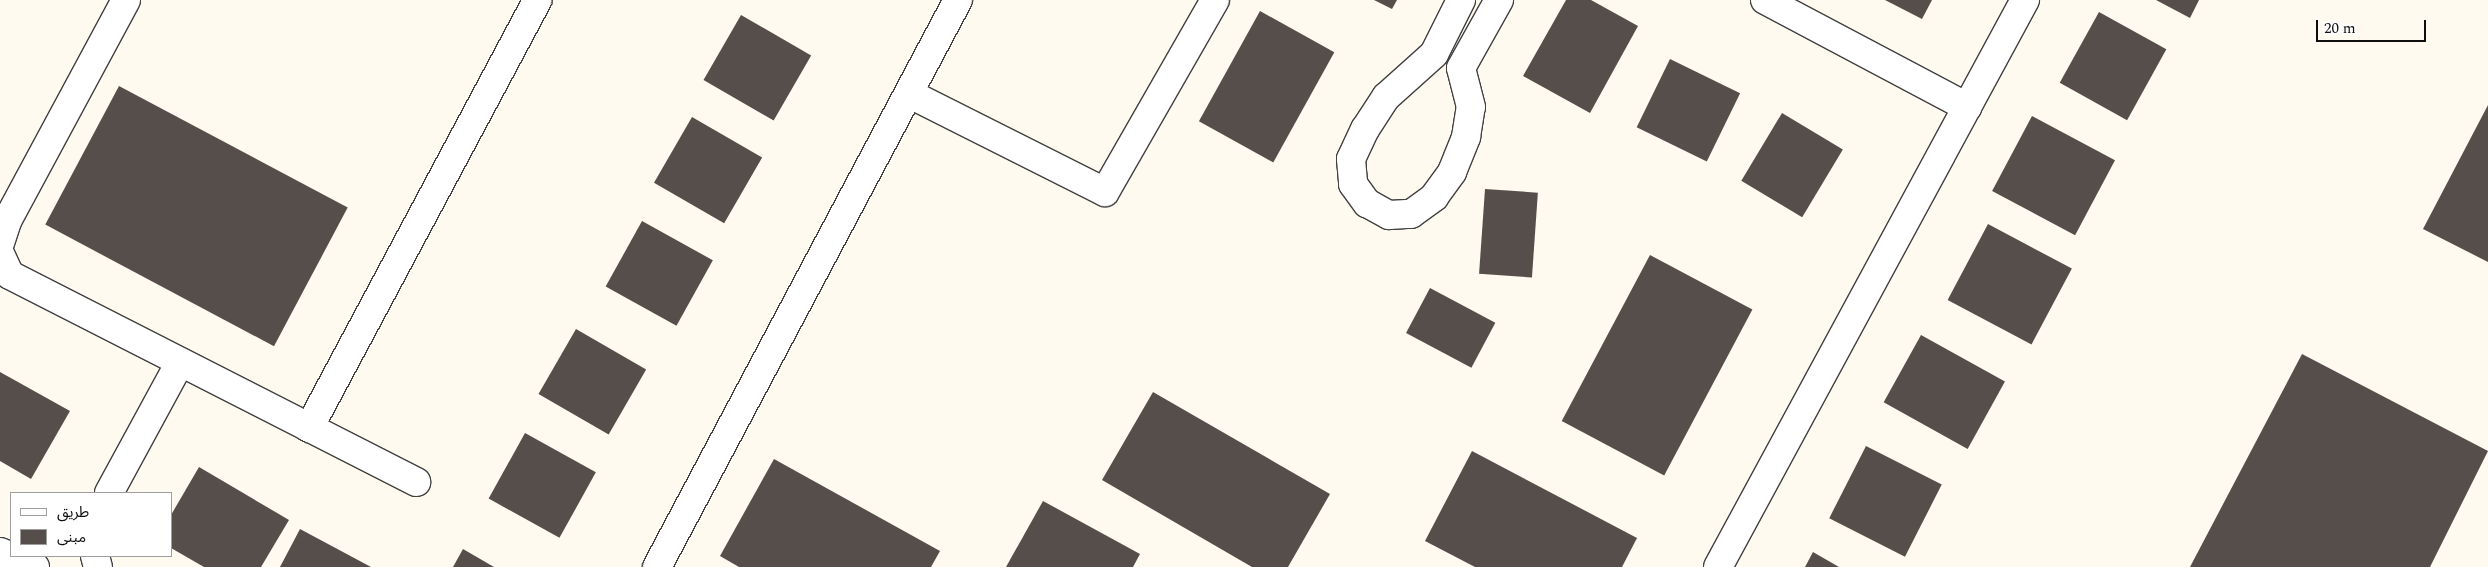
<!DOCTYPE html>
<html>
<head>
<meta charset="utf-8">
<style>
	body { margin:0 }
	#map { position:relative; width:2488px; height:567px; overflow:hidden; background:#fefaef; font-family:Spectral,"Noto Sans Arabic",serif }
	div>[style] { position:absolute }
	.building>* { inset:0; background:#564e4b; transform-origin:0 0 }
	.roads { filter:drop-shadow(1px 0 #414141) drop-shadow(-1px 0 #414141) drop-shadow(0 1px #414141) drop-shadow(0 -1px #414141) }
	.minor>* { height:28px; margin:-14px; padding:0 14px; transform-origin:14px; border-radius:14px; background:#fff }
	span { translate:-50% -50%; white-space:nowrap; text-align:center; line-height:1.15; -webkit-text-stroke:5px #fff; paint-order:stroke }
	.legend { position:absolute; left:10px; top:492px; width:162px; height:65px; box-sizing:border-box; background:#fff; border:1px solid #9f9f9f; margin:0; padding:6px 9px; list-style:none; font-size:15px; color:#0e0e0e }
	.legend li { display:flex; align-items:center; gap:10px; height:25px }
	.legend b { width:25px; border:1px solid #9f9f9f }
	.scale { position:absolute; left:2316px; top:20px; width:110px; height:22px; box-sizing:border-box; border:2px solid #0e0e0e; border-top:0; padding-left:6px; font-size:15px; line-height:18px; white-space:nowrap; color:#0e0e0e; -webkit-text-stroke:4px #fff; paint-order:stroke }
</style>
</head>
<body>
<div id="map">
	<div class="building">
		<div style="clip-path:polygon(1374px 0,1397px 0,1392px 9px)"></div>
		<div style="clip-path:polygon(1566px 0,1591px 0,1638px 26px,1590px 113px,1523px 76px)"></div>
		<div style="clip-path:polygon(1885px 0,1932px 0,1922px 19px)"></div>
		<div style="clip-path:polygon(2156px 0,2199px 0,2190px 18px)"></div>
		<div style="left:1260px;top:11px;width:85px;height:126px;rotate:29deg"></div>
		<div style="left:2099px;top:12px;width:77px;height:81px;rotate:29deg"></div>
		<div style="left:741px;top:15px;width:81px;height:75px;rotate:30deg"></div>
		<div style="left:1670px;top:59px;width:78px;height:76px;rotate:26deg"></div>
		<div style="left:119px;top:86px;width:259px;height:157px;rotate:28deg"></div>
		<div style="clip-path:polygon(2488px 105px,2488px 262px,2423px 229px)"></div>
		<div style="left:1782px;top:113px;width:71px;height:79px;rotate:31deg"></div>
		<div style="left:2032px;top:116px;width:94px;height:85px;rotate:28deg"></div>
		<div style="left:692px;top:117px;width:81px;height:76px;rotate:30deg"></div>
		<div style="left:1485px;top:189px;width:53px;height:85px;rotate:4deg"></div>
		<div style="left:642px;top:221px;width:81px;height:75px;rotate:29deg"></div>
		<div style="left:1988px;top:224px;width:95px;height:86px;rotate:28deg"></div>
		<div style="left:1650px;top:255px;width:116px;height:188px;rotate:28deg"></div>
		<div style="left:1430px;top:288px;width:74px;height:51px;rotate:28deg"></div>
		<div style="left:576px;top:329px;width:81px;height:75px;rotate:30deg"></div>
		<div style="left:1921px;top:335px;width:96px;height:77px;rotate:29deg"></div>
		<div style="clip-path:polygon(2302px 354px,2488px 451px,2430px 567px,2190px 567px)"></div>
		<div style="clip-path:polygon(0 372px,70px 411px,31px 479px,0 461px)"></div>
		<div style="clip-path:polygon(1153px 392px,1330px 494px,1288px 567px,1252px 567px,1102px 480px)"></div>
		<div style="left:525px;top:433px;width:81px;height:75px;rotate:29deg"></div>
		<div style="left:1866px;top:446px;width:85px;height:81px;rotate:27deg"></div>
		<div style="clip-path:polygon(1472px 451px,1637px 538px,1622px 567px,1475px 567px,1425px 541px)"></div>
		<div style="clip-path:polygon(774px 459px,940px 551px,931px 567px,739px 567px,720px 556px)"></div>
		<div style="clip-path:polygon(199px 467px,289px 520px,261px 567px,204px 567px,171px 548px,171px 515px)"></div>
		<div style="clip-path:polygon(1043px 501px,1140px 554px,1133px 567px,1006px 567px)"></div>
		<div style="clip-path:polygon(300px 529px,371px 567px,280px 567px)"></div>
		<div style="clip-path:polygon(463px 549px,494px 567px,453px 567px)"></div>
		<div style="clip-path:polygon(1813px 552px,1839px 567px,1805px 567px)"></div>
	</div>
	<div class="roads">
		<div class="minor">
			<div style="left:1461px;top:0;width:60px;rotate:116.6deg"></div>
			<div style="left:1434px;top:54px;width:64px;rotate:138.1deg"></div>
			<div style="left:1386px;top:97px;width:38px;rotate:123deg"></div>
			<div style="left:1365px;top:129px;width:33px;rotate:115deg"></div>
			<div style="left:1351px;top:159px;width:25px;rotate:85deg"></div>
			<div style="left:1353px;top:184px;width:24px;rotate:54deg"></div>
			<div style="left:1367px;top:203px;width:25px;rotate:29deg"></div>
			<div style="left:1389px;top:215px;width:22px;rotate:-3deg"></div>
			<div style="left:1411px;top:214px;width:29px;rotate:-36deg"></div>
			<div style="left:1434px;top:197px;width:31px;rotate:-54deg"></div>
			<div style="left:1452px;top:172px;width:38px;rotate:-68deg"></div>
			<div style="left:1466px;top:137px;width:30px;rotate:-81deg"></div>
			<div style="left:1471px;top:107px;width:40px;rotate:-104.4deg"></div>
			<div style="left:1461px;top:68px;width:78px;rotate:-60.8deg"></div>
			<div style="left:1765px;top:0;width:229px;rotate:27.9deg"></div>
			<div style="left:910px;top:94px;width:218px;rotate:26.7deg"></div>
			<div style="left:1105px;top:192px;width:221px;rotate:-60.2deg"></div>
			<div style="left:0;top:243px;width:23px;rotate:-72deg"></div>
			<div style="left:7px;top:221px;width:251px;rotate:-61.7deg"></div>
			<div style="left:0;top:254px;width:23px;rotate:65deg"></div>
			<div style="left:10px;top:275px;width:456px;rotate:27deg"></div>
			<div style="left:309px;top:428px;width:485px;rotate:-61.9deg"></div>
			<div style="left:109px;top:493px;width:149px;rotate:-61.5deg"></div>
			<div style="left:0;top:552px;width:38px;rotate:23deg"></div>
			<div style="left:95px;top:556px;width:11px;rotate:75deg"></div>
			<div style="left:657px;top:567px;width:642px;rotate:-62.04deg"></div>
			<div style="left:1718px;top:567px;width:645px;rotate:-61.57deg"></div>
		</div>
	</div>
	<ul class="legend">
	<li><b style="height:6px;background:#fff"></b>طريق</li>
	<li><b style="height:14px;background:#564e4b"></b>مبنى</li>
	</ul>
	<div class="scale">20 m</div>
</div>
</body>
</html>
